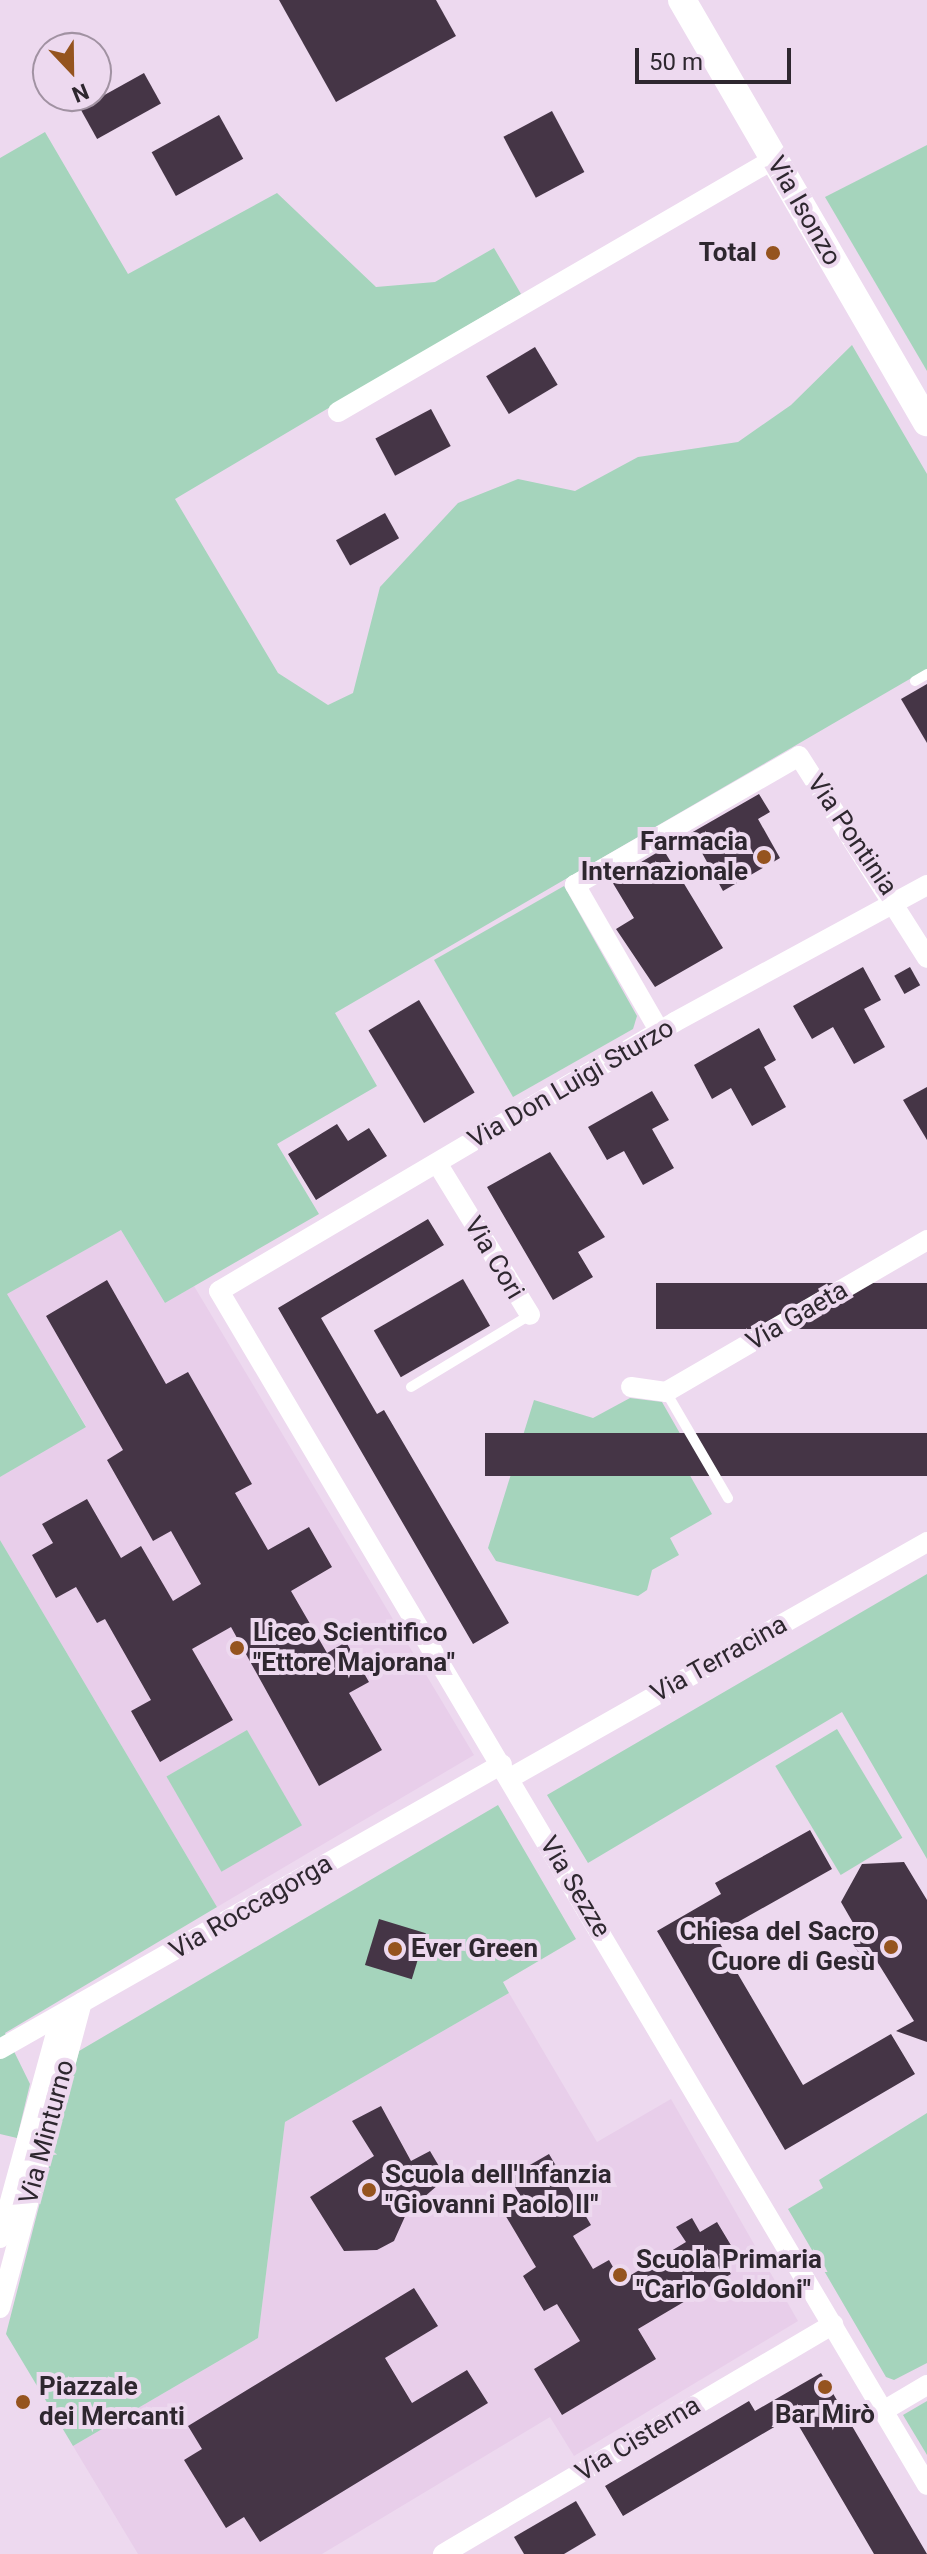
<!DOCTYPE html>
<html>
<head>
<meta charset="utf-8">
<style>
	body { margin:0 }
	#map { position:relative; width:927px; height:2554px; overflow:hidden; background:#edd9ef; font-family:Roboto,sans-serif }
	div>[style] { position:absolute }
	.built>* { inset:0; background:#e8ceea }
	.green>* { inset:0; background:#a5d4bc; transform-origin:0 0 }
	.building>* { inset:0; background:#453546; transform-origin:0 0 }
	.service>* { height:10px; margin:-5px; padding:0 5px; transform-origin:5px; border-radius:5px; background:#fff }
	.minor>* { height:20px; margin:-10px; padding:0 10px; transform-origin:10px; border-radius:10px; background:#fff }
	.secondary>* { height:28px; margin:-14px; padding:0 14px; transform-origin:14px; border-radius:14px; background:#fff }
	.dots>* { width:22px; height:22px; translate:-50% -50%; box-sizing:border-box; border:4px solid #edd9ef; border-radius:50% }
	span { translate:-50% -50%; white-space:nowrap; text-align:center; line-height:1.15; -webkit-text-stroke:8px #edd9ef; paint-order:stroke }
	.street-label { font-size:26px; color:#2e272f }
	.poi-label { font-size:26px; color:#2e272f; font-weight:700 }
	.right { translate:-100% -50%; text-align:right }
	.left { translate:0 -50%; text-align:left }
	.north { position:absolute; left:32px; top:32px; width:80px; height:80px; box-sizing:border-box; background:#edd9ef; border:2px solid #a192a2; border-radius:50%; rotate:158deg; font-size:22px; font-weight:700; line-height:32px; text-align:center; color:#2e272f }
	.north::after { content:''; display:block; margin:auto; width:28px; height:36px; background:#95541f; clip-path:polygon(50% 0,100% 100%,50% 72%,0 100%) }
	.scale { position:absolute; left:635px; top:48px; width:156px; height:36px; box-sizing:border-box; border:4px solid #2e272f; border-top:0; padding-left:10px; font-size:24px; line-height:28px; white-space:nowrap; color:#2e272f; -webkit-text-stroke:6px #edd9ef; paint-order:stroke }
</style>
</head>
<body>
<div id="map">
	<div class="built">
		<div style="clip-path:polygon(121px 1230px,165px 1303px,194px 1286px,474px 1755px,217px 1907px,0 1540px,0 1477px,86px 1426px,6px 1294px)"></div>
		<div style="clip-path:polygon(509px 1993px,597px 2142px,671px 2099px,798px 2321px,574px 2456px,550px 2417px,322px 2554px,138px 2554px,73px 2446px,258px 2338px,285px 2122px)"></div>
	</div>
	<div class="green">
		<div style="clip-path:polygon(45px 132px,128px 274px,277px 193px,376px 287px,435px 282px,494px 248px,521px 294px,175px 499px,278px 673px,328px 705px,353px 693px,380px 587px,458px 503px,518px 479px,575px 491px,638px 457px,738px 442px,791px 405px,852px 345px,927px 474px,927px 669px,335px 1013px,377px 1086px,277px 1144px,319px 1214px,165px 1303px,121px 1230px,7px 1294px,86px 1427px,0 1477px,0 158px)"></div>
		<div style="clip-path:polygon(927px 145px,927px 371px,825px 197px)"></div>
		<div style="clip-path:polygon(564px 886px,637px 1016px,633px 1029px,513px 1097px,434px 960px)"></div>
		<div style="clip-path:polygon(630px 1398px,662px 1402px,698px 1465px,688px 1472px,712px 1514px,670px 1538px,679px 1555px,652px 1570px,647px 1590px,638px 1596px,496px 1561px,488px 1548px,534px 1400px,593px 1418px)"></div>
		<div style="clip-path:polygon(0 1540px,217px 1907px,5px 2033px,30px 2084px,17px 2138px,0 2134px)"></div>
		<div style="clip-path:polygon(927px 1574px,927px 1859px,842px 1712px,588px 1863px,547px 1795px)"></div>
		<div style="left:837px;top:1729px;width:127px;height:72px;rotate:59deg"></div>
		<div style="left:247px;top:1730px;width:110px;height:93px;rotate:60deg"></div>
		<div style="clip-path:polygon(498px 1805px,576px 1939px,503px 1982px,509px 1993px,285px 2122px,258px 2338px,73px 2446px,6px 2334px,79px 2051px)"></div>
		<div style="clip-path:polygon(927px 2113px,927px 2363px,894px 2380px,886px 2377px,788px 2209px,823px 2188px,819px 2180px)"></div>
		<div style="clip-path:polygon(927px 2401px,927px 2455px,903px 2415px)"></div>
	</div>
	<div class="building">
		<div style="clip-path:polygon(279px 0,436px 0,456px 36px,336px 102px)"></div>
		<div style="left:144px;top:73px;width:35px;height:73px;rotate:61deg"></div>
		<div style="left:552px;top:111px;width:69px;height:55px;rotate:62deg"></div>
		<div style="left:219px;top:115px;width:50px;height:77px;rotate:61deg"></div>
		<div style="left:535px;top:347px;width:44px;height:57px;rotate:59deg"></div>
		<div style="left:431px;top:409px;width:42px;height:63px;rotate:62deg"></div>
		<div style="left:385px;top:513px;width:29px;height:56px;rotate:61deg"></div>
		<div style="clip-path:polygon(927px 684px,927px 743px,901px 699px)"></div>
		<div style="clip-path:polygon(759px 794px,770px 812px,758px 819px,780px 858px,723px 891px,691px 833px)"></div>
		<div style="clip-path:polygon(663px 849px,723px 948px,655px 987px,616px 929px,634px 918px,611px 880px)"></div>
		<div style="clip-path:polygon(863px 967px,881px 1000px,864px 1009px,885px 1047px,854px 1064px,833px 1027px,812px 1039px,793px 1006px)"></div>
		<div style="left:910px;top:967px;width:21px;height:18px;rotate:61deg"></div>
		<div style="left:419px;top:1000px;width:108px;height:59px;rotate:59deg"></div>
		<div style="clip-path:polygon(759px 1028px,776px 1060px,764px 1067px,786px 1107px,752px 1126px,731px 1088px,712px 1099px,694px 1065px)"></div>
		<div style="clip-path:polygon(927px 1087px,927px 1140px,903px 1100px)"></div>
		<div style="clip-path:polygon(652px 1091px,669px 1120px,652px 1129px,674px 1168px,643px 1185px,624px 1151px,607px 1160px,588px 1127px)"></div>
		<div style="clip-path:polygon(337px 1124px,348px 1141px,369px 1128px,387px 1156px,316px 1200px,288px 1154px)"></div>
		<div style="clip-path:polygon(550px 1152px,605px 1237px,578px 1252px,593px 1277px,553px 1300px,487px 1187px)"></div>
		<div style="clip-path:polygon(428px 1219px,444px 1245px,321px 1318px,377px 1414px,384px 1410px,509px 1623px,473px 1644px,278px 1308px)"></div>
		<div style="left:463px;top:1279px;width:54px;height:103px;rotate:60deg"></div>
		<div style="clip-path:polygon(107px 1280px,166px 1384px,188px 1372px,252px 1484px,235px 1493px,268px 1550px,309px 1527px,332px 1567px,291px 1591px,327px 1653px,346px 1642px,369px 1682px,349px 1693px,382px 1750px,319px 1786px,231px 1627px,192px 1649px,233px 1720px,160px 1762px,131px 1711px,151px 1700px,105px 1619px,97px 1623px,76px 1587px,56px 1598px,32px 1555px,53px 1543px,42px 1524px,87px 1499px,121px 1558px,141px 1546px,173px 1601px,201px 1584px,171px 1531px,153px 1541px,107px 1460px,123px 1450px,46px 1316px)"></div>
		<div style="left:927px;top:1283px;width:46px;height:271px;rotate:90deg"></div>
		<div style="left:927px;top:1433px;width:43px;height:442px;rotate:90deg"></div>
		<div style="clip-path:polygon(810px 1830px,832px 1869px,715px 1935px,803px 2085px,891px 2034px,915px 2074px,785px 2150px,657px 1931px,721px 1894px,715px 1883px)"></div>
		<div style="clip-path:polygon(904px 1862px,927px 1900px,927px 2042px,896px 2031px,914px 2021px,873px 1955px,860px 1955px,850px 1939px,856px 1928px,841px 1902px,862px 1864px)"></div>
		<div style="left:379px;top:1919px;width:49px;height:48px;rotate:17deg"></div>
		<div style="clip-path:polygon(381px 2106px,411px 2161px,430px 2151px,446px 2178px,407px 2212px,394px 2241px,377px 2250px,344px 2251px,310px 2197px,374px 2156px,352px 2121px)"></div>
		<div style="clip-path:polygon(549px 2154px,591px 2225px,573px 2236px,593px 2269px,609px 2260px,621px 2281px,686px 2242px,676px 2227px,692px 2218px,700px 2232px,717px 2222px,732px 2247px,719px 2254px,731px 2274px,638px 2329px,656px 2359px,562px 2415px,534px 2369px,580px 2341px,557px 2304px,544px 2311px,523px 2276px,536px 2267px,504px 2213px,524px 2202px,509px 2177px)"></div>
		<div style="clip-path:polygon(414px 2288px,438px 2326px,385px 2358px,412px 2403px,467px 2370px,488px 2403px,260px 2542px,244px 2517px,226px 2528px,184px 2460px,202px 2449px,188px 2426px)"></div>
		<div style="clip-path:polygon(821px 2373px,927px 2554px,874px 2554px,793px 2416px,623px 2516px,605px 2486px,749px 2401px,755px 2411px)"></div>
		<div style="clip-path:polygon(576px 2501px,596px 2535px,564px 2554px,524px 2554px,514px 2537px)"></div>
	</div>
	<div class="service">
		<div style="left:915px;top:681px;width:14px;rotate:-30deg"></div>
		<div style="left:411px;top:1387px;width:139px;rotate:-31.2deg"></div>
		<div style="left:666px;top:1392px;width:123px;rotate:59.7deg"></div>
	</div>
	<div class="minor">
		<div style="left:338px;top:412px;width:504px;rotate:-30.13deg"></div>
		<div style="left:927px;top:885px;width:287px;rotate:151.5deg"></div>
		<div style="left:675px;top:1022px;width:529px;rotate:149.46deg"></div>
		<div style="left:219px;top:1291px;width:1388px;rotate:59.33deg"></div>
		<div style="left:660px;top:1032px;width:170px;rotate:-120deg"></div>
		<div style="left:575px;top:885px;width:258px;rotate:-29.9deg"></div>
		<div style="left:799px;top:756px;width:239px;rotate:57.6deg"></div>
		<div style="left:437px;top:1163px;width:178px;rotate:58.5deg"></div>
		<div style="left:631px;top:1387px;width:35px;rotate:8deg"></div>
		<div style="left:666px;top:1392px;width:302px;rotate:-30.2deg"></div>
		<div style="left:510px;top:1778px;width:479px;rotate:-29.5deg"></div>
		<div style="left:0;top:2049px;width:577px;rotate:-29.58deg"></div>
		<div style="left:0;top:2238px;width:231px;rotate:-74.7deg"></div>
		<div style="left:0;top:2308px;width:316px;rotate:-75deg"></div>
		<div style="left:883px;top:2411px;width:51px;rotate:-30.6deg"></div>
		<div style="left:443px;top:2554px;width:453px;rotate:-30.5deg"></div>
	</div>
	<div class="secondary">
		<div style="left:682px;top:0;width:488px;rotate:59.9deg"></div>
	</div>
	<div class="dots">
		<div style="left:773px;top:253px;background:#95541f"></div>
		<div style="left:764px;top:857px;background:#95541f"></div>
		<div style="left:237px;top:1648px;background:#95541f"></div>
		<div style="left:891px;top:1947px;background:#95541f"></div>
		<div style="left:395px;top:1949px;background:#95541f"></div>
		<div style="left:369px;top:2190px;background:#95541f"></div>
		<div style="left:620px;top:2275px;background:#95541f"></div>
		<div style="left:825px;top:2387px;background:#95541f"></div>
		<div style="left:23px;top:2402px;background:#95541f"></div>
	</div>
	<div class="street-label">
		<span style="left:804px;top:211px;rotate:60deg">Via Isonzo</span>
		<span style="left:852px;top:835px;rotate:56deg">Via Pontinia</span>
		<span style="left:571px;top:1084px;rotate:-30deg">Via Don Luigi Sturzo</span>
		<span style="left:494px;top:1258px;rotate:59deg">Via Cori</span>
		<span style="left:797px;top:1316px;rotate:-30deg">Via Gaeta</span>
		<span style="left:719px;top:1659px;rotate:-29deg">Via Terracina</span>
		<span style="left:575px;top:1887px;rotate:59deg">Via Sezze</span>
		<span style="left:251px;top:1907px;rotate:-30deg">Via Roccagorga</span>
		<span style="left:47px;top:2132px;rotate:-75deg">Via Minturno</span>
		<span style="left:638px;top:2439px;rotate:-31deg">Via Cisterna</span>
	</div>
	<div class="poi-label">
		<span class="right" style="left:757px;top:253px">Total</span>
		<span class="right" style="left:748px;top:857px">Farmacia<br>Internazionale</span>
		<span class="left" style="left:253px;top:1648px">Liceo Scientifico<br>"Ettore Majorana"</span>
		<span class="right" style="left:875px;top:1947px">Chiesa del Sacro<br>Cuore di Gesù</span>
		<span class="left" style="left:411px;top:1949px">Ever Green</span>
		<span class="left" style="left:385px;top:2190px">Scuola dell'Infanzia<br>"Giovanni Paolo II"</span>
		<span class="left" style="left:636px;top:2275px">Scuola Primaria<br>"Carlo Goldoni"</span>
		<span class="left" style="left:39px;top:2402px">Piazzale<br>dei Mercanti</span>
		<span style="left:825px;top:2415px">Bar Mirò</span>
	</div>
	<div class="north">N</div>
	<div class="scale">50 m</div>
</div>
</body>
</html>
